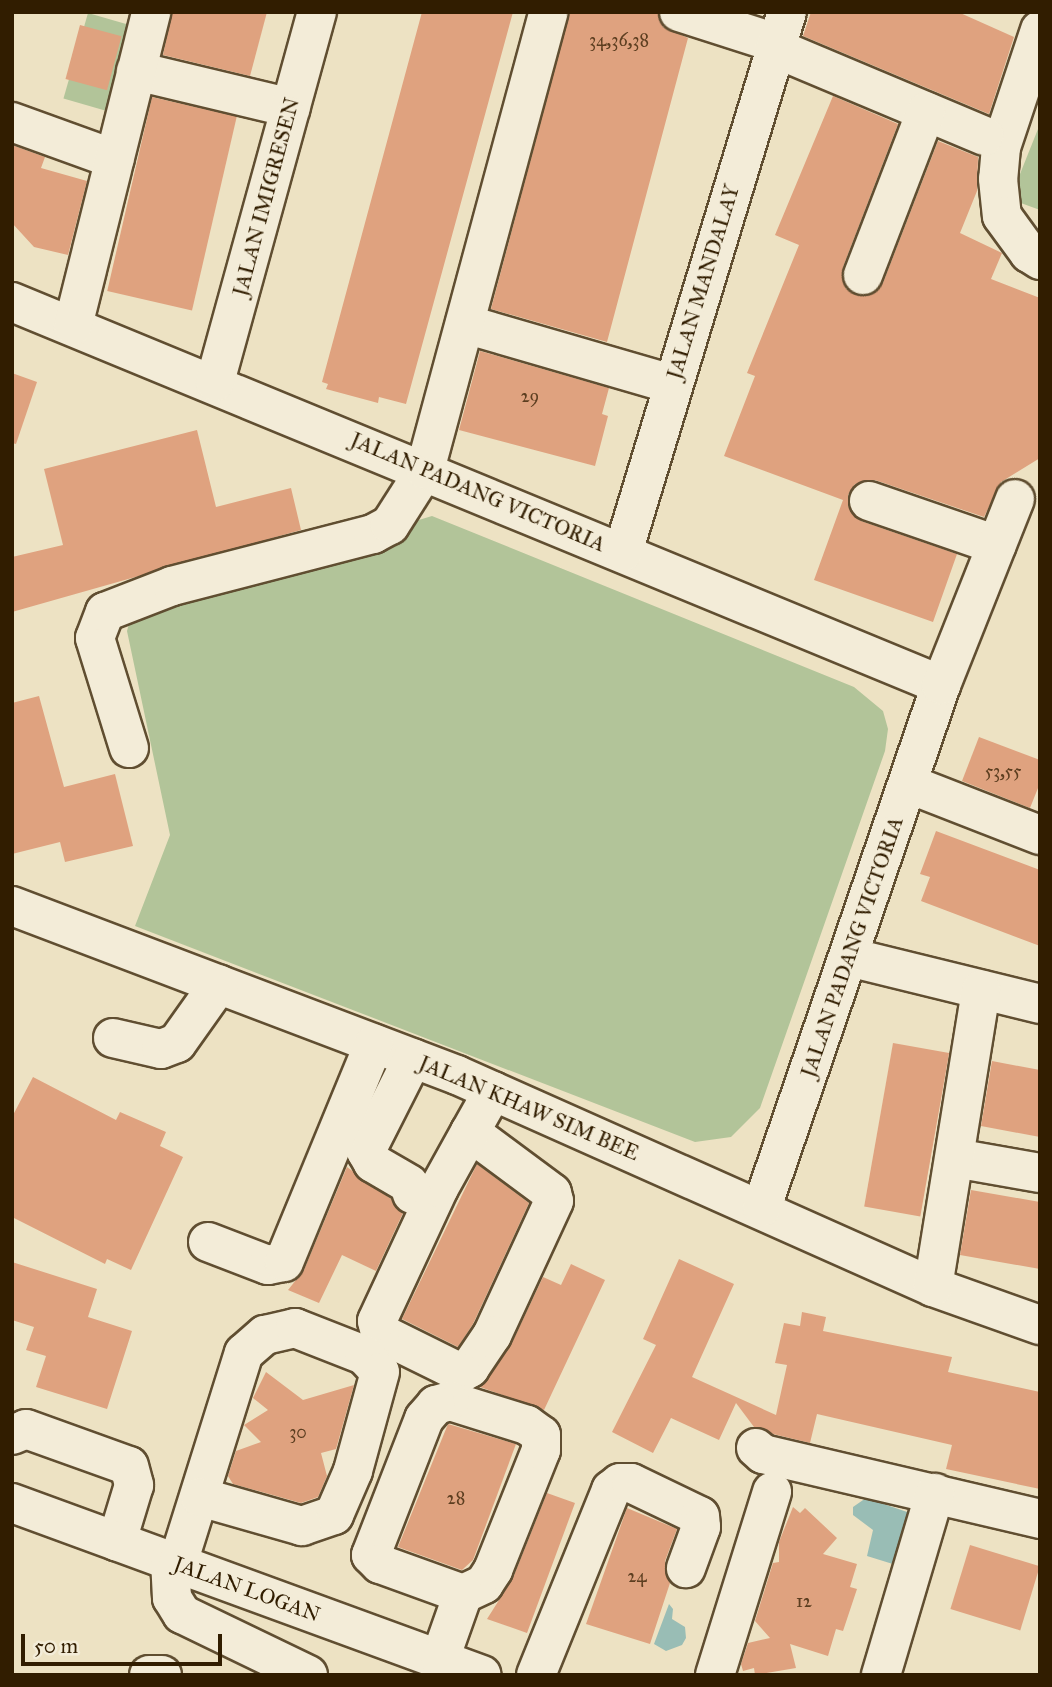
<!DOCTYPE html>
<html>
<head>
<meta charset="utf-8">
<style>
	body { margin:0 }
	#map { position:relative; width:1052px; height:1687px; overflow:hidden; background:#ede2c3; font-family:"IM FELL Great Primer",serif }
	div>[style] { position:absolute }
	.green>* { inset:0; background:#b2c499; transform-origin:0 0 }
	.water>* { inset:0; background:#99bdb5 }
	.building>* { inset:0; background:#dfa27f; transform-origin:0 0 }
	.roads { filter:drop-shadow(2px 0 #604e31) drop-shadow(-2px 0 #604e31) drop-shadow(0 2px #604e31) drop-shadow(0 -2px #604e31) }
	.minor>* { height:38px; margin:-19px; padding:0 19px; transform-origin:19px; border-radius:19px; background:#f3ecd8 }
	span { translate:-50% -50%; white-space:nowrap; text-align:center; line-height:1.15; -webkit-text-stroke:6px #f3ecd8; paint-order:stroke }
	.number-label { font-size:18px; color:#5c3e20 }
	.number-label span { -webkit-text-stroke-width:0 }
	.street-label { font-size:21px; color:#311d00 }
	.frame { position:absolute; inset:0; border:14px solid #311d00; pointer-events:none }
	.scale { position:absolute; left:21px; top:1634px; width:201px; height:32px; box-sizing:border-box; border:4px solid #311d00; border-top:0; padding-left:9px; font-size:21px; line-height:24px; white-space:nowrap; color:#311d00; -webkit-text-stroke:5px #f3ecd8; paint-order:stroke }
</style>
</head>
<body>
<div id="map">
	<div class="green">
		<div style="left:88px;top:13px;width:45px;height:89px;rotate:16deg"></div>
		<div style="clip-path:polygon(1040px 124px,1040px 210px,1010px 199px)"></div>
		<div style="clip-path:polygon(432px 516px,854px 687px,883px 711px,888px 729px,885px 751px,760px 1108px,731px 1137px,695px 1142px,135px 926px,170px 835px,127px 631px,131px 616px,157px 599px)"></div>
	</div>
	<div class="water">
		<div style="clip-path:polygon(866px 1498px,913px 1514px,896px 1565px,867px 1556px,873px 1530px,853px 1515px,853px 1507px)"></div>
		<div style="clip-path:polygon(669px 1604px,673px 1609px,672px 1619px,685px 1627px,686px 1638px,682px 1645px,666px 1651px,654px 1644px)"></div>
	</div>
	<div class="building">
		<div style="clip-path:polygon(172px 12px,267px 12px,250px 76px,163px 55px)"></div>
		<div style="clip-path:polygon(422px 12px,513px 12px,406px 404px,379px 397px,378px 403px,326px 389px,328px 384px,322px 382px)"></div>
		<div style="clip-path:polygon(570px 12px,658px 12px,663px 27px,688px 38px,607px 342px,491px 309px)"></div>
		<div style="clip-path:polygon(811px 12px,958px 12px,1014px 37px,989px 114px,803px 36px)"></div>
		<div style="left:80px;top:25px;width:43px;height:56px;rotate:15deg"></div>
		<div style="clip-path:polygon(833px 96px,898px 124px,843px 267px,846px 289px,867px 296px,883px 283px,938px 141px,978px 157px,977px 191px,960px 233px,1002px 253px,991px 279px,1040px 298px,1040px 458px,1001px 482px,984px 517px,875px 480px,855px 484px,848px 495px,848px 506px,861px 521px,957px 554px,933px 622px,814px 580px,843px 500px,724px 456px,755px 376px,747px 373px,799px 245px,775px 235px)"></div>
		<div style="left:152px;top:97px;width:87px;height:199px;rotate:13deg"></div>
		<div style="clip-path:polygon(12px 145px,45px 157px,41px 168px,87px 181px,68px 255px,34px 247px,12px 223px)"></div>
		<div style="clip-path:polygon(480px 351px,609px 388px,602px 414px,608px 416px,595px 466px,459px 430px)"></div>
		<div style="clip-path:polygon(12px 373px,37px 382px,16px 444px,12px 443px)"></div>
		<div style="clip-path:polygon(197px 430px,216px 507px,291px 488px,301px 530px,12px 612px,12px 557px,63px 545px,44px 469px)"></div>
		<div style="clip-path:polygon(39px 696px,64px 787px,115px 774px,133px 846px,65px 862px,60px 842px,12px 854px,12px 703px)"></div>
		<div style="clip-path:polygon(979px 737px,1040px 760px,1040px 783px,1030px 808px,962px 781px)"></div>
		<div style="clip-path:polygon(936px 831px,1040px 870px,1040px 946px,921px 901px,930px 877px,920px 874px)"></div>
		<div style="left:893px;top:1043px;width:57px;height:166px;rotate:10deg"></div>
		<div style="clip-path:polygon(992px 1061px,1040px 1070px,1040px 1137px,981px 1126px)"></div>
		<div style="clip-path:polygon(33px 1077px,116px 1120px,120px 1112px,166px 1132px,160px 1146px,183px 1157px,131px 1270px,107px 1259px,105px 1264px,12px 1217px,12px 1117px)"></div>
		<div style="clip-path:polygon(477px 1164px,529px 1203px,473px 1324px,458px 1347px,402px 1319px)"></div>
		<div style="clip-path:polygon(347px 1167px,391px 1199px,403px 1213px,376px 1271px,342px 1255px,319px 1303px,288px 1290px,304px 1270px)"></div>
		<div style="clip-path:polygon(971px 1190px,1040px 1202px,1040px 1269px,960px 1255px)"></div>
		<div style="clip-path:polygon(679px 1259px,734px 1284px,692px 1377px,776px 1415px,787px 1365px,775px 1363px,784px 1323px,800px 1326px,802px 1312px,826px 1317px,823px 1331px,952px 1357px,948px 1372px,1040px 1392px,1040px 1489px,946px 1469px,952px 1445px,817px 1414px,810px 1443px,773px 1434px,754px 1427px,736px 1403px,719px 1440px,671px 1418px,653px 1453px,612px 1432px,656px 1345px,643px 1339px)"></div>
		<div style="clip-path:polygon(12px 1262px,97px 1289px,88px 1317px,132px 1331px,107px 1409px,36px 1387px,46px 1356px,26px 1350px,34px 1327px,12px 1320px)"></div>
		<div style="clip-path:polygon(571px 1264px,605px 1280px,544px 1410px,480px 1387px,510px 1347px,543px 1277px,561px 1285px)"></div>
		<div style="clip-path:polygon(266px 1372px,303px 1400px,354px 1385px,336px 1449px,321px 1453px,327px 1476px,318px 1497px,301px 1503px,233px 1484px,228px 1476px,236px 1451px,261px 1442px,244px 1425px,268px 1410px,253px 1398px)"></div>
		<div style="clip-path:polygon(448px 1424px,516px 1444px,473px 1560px,462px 1570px,398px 1547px)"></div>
		<div style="clip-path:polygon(547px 1493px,575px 1503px,527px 1633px,487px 1619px,513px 1578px)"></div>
		<div style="clip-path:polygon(793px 1507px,800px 1513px,805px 1508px,837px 1538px,823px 1554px,857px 1564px,850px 1587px,857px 1589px,843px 1631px,836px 1629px,828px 1656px,790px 1644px,796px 1668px,755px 1675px,754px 1668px,743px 1671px,741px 1664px,748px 1643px,770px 1638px,755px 1621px,773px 1563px,779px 1562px,779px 1542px)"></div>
		<div style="clip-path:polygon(627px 1508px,677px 1529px,665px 1561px,670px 1583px,650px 1644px,586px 1624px)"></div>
		<div style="left:970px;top:1545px;width:73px;height:67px;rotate:17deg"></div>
	</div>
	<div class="roads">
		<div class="minor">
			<div style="left:679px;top:12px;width:102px;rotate:17.7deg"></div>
			<div style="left:1040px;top:30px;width:123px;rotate:108.4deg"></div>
			<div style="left:1001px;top:147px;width:32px;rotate:95deg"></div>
			<div style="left:998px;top:179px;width:37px;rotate:84deg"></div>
			<div style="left:1002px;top:216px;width:46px;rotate:53.9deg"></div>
			<div style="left:1029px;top:253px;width:13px;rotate:32deg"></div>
			<div style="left:775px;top:48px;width:227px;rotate:22.8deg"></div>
			<div style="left:136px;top:71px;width:159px;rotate:13.4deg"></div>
			<div style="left:12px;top:122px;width:109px;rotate:19.9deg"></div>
			<div style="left:863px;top:275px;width:175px;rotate:-68.9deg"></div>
			<div style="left:12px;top:302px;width:1005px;rotate:22.4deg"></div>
			<div style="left:465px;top:324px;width:216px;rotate:16.2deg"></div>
			<div style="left:73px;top:326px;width:324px;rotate:-76deg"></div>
			<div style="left:215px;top:382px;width:384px;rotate:-74.6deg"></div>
			<div style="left:869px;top:501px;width:135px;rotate:19deg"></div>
			<div style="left:623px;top:552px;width:564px;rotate:-73.11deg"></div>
			<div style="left:129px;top:748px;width:115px;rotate:-107.2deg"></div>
			<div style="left:95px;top:638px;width:28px;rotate:-69deg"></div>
			<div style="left:105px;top:612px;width:72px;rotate:-21.2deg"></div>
			<div style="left:172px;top:586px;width:208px;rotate:-14.5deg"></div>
			<div style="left:373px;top:534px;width:19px;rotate:-28deg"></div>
			<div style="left:390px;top:525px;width:65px;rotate:-57.5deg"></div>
			<div style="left:425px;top:470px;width:474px;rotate:-74.9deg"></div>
			<div style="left:909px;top:784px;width:141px;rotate:21.3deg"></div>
			<div style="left:12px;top:906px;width:476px;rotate:20.8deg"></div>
			<div style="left:457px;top:1075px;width:521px;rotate:24.01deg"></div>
			<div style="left:933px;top:1287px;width:114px;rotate:19.6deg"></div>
			<div style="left:849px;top:957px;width:197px;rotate:13.8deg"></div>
			<div style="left:113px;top:1038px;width:49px;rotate:12.9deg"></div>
			<div style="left:161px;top:1049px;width:17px;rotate:-21deg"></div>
			<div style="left:177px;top:1043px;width:72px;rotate:-54.6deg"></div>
			<div style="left:470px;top:1132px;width:102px;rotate:36.6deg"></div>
			<div style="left:552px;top:1193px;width:8px;rotate:76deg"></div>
			<div style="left:554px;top:1201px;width:148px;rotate:114.8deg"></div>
			<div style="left:492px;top:1335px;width:40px;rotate:124deg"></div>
			<div style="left:470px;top:1368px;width:10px;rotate:151deg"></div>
			<div style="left:461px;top:1373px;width:90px;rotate:-153.7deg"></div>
			<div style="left:380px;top:1333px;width:12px;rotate:-104deg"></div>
			<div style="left:377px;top:1321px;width:147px;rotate:-65deg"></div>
			<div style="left:439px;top:1188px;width:64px;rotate:-61deg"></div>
			<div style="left:470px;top:1132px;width:47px;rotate:-60.7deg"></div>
			<div style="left:955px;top:1158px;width:86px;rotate:10deg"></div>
			<div style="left:412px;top:1194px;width:10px;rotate:-107deg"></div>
			<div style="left:409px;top:1184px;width:42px;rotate:-149.7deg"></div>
			<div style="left:373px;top:1163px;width:14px;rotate:-120deg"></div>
			<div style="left:366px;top:1151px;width:104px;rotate:-63.2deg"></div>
			<div style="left:762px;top:1207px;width:552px;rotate:-71.07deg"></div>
			<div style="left:941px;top:685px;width:200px;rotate:-68.3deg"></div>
			<div style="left:208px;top:1242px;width:64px;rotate:21deg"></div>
			<div style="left:268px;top:1265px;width:16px;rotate:-11deg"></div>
			<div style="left:284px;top:1262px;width:236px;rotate:-67.6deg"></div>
			<div style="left:933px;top:1287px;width:301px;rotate:-80.8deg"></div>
			<div style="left:12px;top:1435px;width:15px;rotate:-23deg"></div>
			<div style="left:26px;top:1429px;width:109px;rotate:19.8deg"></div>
			<div style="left:129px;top:1466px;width:20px;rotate:75deg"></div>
			<div style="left:134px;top:1485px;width:59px;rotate:106.9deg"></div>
			<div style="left:756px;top:1448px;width:9px;rotate:41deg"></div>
			<div style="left:763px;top:1454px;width:285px;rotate:13.2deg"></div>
			<div style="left:12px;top:1503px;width:500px;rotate:20.1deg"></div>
			<div style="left:170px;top:1560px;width:38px;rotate:87deg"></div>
			<div style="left:172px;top:1598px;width:19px;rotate:58deg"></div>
			<div style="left:182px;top:1614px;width:140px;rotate:25.8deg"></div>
			<div style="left:178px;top:1563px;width:220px;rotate:-72.6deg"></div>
			<div style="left:244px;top:1353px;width:28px;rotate:-41deg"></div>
			<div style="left:265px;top:1335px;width:31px;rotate:-13deg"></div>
			<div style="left:295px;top:1328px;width:74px;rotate:21.4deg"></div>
			<div style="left:364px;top:1355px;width:23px;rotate:47deg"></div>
			<div style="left:380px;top:1372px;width:103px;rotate:105.3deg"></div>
			<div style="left:353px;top:1471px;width:48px;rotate:113.4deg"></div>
			<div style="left:334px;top:1515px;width:34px;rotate:161deg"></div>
			<div style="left:302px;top:1526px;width:106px;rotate:-164.1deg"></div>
			<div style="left:440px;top:1659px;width:69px;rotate:-70.5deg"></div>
			<div style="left:463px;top:1594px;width:23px;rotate:-25deg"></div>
			<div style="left:484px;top:1584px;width:17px;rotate:-57deg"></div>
			<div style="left:493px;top:1570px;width:129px;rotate:-68.2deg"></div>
			<div style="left:541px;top:1450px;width:15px;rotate:-90deg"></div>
			<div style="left:541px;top:1435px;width:17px;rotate:-144deg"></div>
			<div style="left:527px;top:1425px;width:81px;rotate:-162.7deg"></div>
			<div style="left:450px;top:1401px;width:15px;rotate:164deg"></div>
			<div style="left:436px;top:1405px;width:18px;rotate:131deg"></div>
			<div style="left:424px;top:1419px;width:146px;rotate:111.3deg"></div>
			<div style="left:371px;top:1555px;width:13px;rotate:45deg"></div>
			<div style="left:380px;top:1564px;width:88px;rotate:19.9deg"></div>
			<div style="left:149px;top:1675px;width:13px"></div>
			<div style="left:536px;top:1675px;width:200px;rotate:-67.9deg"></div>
			<div style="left:611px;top:1490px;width:11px;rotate:-38deg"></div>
			<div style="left:620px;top:1483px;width:11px"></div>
			<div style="left:631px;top:1483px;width:76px;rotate:25.6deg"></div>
			<div style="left:700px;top:1516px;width:11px;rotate:85deg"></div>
			<div style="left:701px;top:1527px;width:44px;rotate:110.1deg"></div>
			<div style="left:715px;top:1675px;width:192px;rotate:-72.7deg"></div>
			<div style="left:881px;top:1675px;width:190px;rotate:-73.5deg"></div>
		</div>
	</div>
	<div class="number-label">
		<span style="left:619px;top:40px">34,36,38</span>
		<span style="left:530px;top:396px">29</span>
		<span style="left:1003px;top:771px">53,55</span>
		<span style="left:298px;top:1432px">30</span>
		<span style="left:456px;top:1498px">28</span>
		<span style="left:637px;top:1576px">24</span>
		<span style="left:804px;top:1601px">12</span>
	</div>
	<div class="street-label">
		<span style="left:266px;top:197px;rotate:-75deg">JALAN IMIGRESEN</span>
		<span style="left:703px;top:282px;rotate:-73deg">JALAN MANDALAY</span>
		<span style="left:478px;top:492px;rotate:23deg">JALAN PADANG VICTORIA</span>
		<span style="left:852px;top:947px;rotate:-71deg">JALAN PADANG VICTORIA</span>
		<span style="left:529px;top:1108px;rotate:23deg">JALAN KHAW SIM BEE</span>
		<span style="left:247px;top:1589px;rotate:20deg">JALAN LOGAN</span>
	</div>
	<div class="frame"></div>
	<div class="scale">50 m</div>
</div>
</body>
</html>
